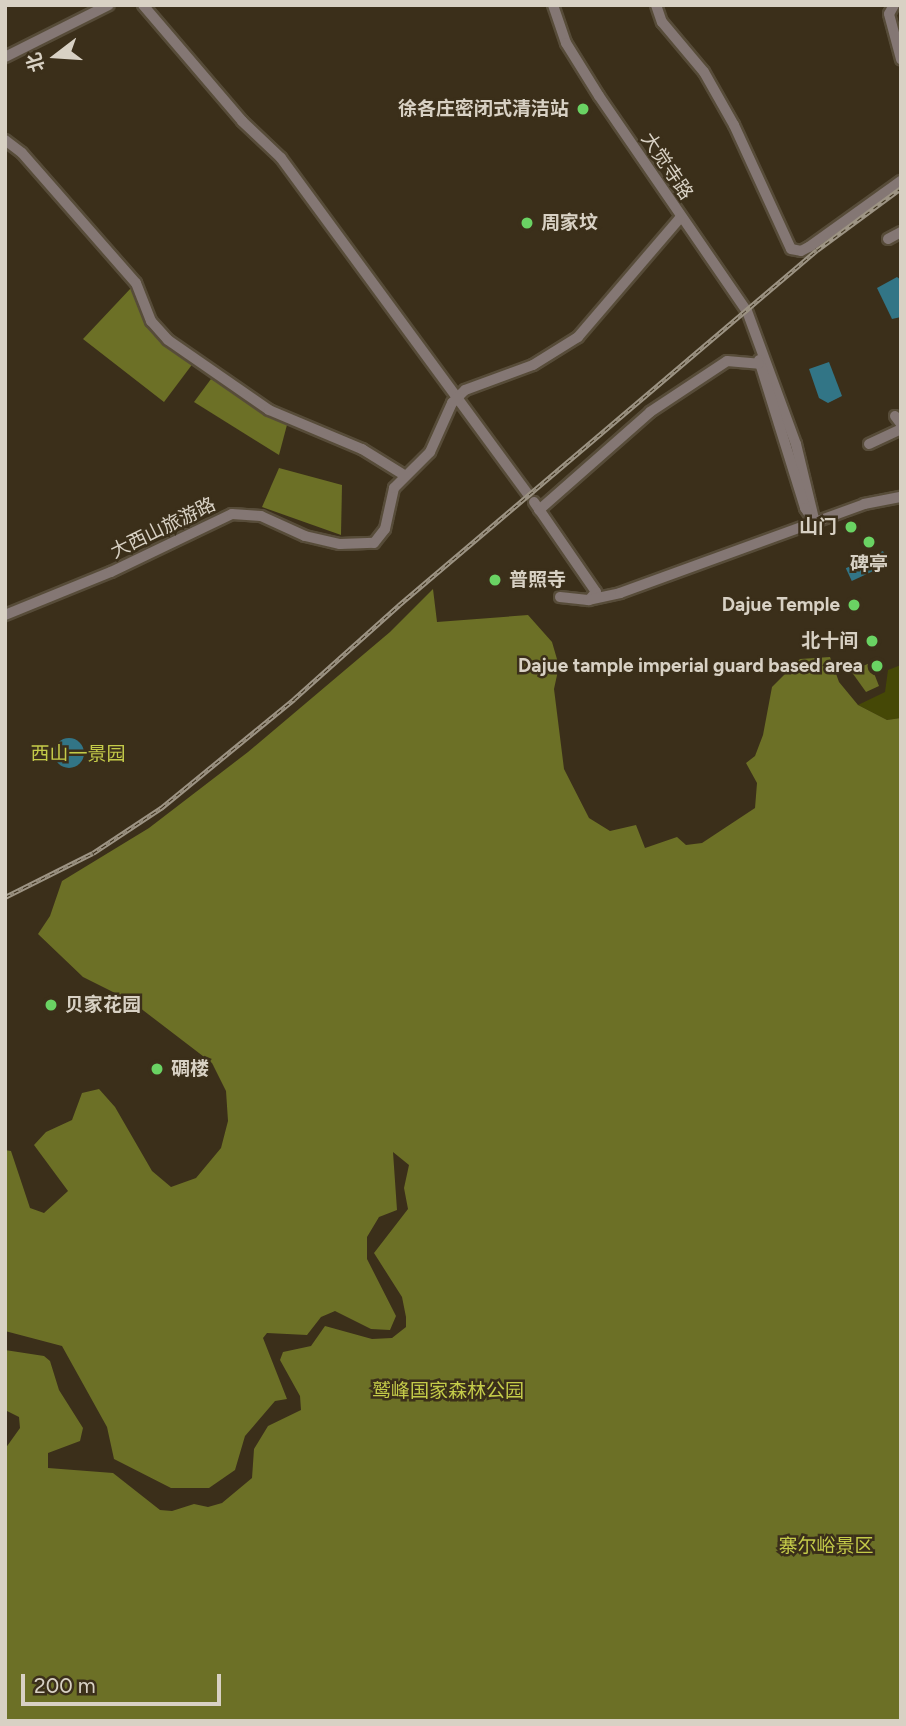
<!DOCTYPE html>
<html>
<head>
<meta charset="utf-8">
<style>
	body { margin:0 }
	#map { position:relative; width:906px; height:1726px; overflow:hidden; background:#3b2f1a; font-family:Figtree,"Noto Sans SC",sans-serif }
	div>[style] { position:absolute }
	.green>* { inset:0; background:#454806 }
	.forest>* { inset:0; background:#6c7026 }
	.water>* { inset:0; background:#327586; transform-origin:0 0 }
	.round { border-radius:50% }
	.roads { filter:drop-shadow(2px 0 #574c39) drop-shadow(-2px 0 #574c39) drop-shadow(0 2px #574c39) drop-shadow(0 -2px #574c39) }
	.minor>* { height:10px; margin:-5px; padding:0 5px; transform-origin:5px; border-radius:5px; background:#847774 }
	.rail>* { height:4.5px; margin-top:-2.25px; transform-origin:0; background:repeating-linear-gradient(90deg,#3b2f1a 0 5px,#9d9484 0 10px); box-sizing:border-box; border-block:2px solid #9d9484 }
	.dots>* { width:19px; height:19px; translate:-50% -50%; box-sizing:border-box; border:4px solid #3b2f1a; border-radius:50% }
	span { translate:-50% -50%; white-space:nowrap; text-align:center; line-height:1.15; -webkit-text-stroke:5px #3b2f1a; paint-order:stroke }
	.poi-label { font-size:19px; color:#d8d1c4; font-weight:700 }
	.right { translate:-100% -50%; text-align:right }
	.left { translate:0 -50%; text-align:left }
	.street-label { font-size:19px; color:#d8d1c4 }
	.park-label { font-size:19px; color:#c4cb49 }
	.frame { position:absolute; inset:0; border:7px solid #d8d1c4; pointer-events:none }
	.north { position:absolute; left:21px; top:21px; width:70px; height:70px; -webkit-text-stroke:5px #3b2f1a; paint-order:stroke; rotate:253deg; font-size:19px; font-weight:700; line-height:28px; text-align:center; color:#d8d1c4 }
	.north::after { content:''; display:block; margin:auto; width:24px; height:32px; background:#d8d1c4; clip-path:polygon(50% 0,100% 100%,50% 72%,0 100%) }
	.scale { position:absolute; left:21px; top:1674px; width:200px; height:32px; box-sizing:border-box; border:4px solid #d8d1c4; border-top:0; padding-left:9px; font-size:21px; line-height:24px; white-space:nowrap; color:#d8d1c4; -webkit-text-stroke:5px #3b2f1a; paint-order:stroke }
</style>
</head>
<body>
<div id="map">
	<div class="green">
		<div style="clip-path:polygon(901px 665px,901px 718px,887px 720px,858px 705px,885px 692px,888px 670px)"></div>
	</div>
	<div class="forest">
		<div style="clip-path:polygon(131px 288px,147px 309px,147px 325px,194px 362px,164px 402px,83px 339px)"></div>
		<div style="clip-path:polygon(211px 379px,288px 421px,279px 455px,194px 402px)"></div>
		<div style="clip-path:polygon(279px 468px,342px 485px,341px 535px,262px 507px)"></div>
		<div style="clip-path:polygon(433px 589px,437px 622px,528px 615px,552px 642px,559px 666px,554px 689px,564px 769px,589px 818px,610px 831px,636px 825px,645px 848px,677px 837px,686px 845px,702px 843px,755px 808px,757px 783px,746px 763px,755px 756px,763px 735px,772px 687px,800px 659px,830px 657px,839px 682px,858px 705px,887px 720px,901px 718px,901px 1721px,5px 1721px,5px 1449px,20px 1428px,19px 1417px,5px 1410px,5px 1350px,44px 1356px,50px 1361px,59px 1390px,83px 1428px,80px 1441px,48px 1453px,48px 1468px,113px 1473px,160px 1510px,172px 1511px,194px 1504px,208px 1507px,222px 1503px,252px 1478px,254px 1449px,268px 1426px,301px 1410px,300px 1396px,280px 1360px,283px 1352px,311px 1346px,325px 1326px,372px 1339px,392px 1338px,406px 1327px,406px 1317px,402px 1297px,374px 1253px,408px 1209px,404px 1188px,409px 1165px,393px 1152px,397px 1210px,379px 1217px,367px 1237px,367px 1259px,396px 1316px,390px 1330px,371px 1329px,335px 1311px,321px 1317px,307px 1335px,267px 1333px,263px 1338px,287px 1399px,275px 1401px,245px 1436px,235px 1470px,209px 1488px,171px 1488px,114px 1459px,107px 1427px,62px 1346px,5px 1331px,5px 1150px,11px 1151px,30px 1208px,44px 1213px,68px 1191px,34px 1145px,46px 1132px,72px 1120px,82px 1093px,99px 1089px,115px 1107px,152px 1171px,171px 1187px,196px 1178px,221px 1148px,228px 1121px,226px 1091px,212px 1063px,131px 1001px,83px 977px,38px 934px,50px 916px,62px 881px,149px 828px,248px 752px,390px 632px)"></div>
		<div style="clip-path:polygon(870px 663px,879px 686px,866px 692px,851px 671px)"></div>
	</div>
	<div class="water">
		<div style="clip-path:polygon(897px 277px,901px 280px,901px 317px,892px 319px,877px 288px)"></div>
		<div style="clip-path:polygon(829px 362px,842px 396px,828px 403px,819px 398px,809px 369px)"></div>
		<div style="left:883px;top:551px;width:14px;height:41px;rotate:65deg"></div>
		<div class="round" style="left:54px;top:738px;width:30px;height:30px"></div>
	</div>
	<div class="roads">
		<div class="minor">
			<div style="left:143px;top:5px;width:153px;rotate:49.5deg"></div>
			<div style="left:242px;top:121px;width:54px;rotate:43.5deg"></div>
			<div style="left:281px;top:158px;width:416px;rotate:53.7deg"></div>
			<div style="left:553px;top:5px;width:40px;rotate:71.1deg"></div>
			<div style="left:566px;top:43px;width:62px;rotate:58.1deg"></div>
			<div style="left:599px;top:96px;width:261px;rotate:55.5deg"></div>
			<div style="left:747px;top:311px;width:142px;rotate:69.8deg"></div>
			<div style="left:796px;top:444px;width:81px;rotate:76.5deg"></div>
			<div style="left:656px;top:5px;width:18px;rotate:71deg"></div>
			<div style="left:662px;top:22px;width:65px;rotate:50deg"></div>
			<div style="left:704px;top:72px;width:61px;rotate:60.5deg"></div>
			<div style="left:734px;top:125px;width:136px;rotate:65.3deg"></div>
			<div style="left:791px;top:249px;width:10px;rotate:11deg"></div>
			<div style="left:801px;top:251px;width:9px;rotate:-27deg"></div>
			<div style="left:809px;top:247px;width:113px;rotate:-35.7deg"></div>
			<div style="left:894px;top:5px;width:10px;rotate:119deg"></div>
			<div style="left:889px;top:14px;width:47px;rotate:75.1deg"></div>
			<div style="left:5px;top:57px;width:116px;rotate:-26.6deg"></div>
			<div style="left:5px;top:140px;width:21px;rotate:37deg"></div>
			<div style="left:22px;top:153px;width:173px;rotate:48.8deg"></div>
			<div style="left:136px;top:283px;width:41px;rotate:68.5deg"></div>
			<div style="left:151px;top:321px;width:25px;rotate:48deg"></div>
			<div style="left:168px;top:340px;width:123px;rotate:34.7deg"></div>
			<div style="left:269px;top:410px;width:101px;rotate:22.8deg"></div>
			<div style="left:362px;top:449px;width:49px;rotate:31.8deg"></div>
			<div style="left:888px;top:239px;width:15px;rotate:-28deg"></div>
			<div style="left:759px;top:360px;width:155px;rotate:72.7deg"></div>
			<div style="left:805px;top:508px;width:18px;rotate:56deg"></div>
			<div style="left:895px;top:416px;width:10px;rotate:53deg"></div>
			<div style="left:869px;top:444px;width:35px;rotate:-25deg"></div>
			<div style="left:534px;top:502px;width:109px;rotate:55.4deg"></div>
			<div style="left:596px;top:592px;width:11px;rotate:131deg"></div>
			<div style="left:539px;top:510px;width:148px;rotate:-41.4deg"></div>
			<div style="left:650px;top:412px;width:92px;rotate:-33.5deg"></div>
			<div style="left:727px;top:361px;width:32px;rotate:5deg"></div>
			<div style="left:560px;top:597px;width:28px;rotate:6deg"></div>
			<div style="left:588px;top:600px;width:33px;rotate:-12deg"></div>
			<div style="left:620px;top:593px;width:260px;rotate:-20deg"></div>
			<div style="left:864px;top:504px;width:38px;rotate:-11deg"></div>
			<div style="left:5px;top:615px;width:114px;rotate:-22.1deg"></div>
			<div style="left:111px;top:572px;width:134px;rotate:-25.6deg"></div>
			<div style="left:232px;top:514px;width:29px;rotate:4deg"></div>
			<div style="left:261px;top:516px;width:48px;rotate:24.4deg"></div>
			<div style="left:305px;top:536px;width:36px;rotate:13deg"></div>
			<div style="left:340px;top:544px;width:34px;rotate:-2deg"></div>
			<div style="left:374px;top:543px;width:18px;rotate:-52deg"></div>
			<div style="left:385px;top:529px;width:42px;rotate:-77.6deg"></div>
			<div style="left:394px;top:488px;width:51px;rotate:-45deg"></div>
			<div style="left:430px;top:452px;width:54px;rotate:-65.8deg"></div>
			<div style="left:452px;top:403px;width:18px;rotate:-45deg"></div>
			<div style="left:465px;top:390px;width:72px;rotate:-20.2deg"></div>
			<div style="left:533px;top:365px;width:53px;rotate:-31.9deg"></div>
			<div style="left:578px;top:337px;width:158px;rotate:-49.4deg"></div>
		</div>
	</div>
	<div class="rail">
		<div style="left:5px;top:897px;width:98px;rotate:-26.6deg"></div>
		<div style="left:93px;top:853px;width:82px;rotate:-33.5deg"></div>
		<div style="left:161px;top:808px;width:172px;rotate:-39.3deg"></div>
		<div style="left:294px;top:699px;width:141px;rotate:-41.8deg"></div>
		<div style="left:399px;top:605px;width:548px;rotate:-40.34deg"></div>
		<div style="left:817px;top:250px;width:104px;rotate:-36.4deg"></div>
	</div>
	<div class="dots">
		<div style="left:583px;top:109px;background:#6ad363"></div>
		<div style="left:527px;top:223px;background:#6ad363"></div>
		<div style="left:851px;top:527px;background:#6ad363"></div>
		<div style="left:869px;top:542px;background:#6ad363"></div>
		<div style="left:495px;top:580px;background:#6ad363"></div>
		<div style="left:854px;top:605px;background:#6ad363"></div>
		<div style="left:872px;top:641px;background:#6ad363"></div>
		<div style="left:877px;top:666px;background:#6ad363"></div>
		<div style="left:51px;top:1005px;background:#6ad363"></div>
		<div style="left:157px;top:1069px;background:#6ad363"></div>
	</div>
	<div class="poi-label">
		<span class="right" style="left:569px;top:109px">徐各庄密闭式清洁站</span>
		<span class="left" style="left:541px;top:223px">周家坟</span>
		<span class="right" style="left:837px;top:527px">山门</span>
		<span style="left:869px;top:564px">碑亭</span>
		<span class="left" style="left:509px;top:580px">普照寺</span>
		<span class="right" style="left:840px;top:605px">Dajue Temple</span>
		<span class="right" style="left:858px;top:641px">北十间</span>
		<span class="right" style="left:863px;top:666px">Dajue tample imperial guard based area</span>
		<span class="left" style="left:65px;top:1005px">贝家花园</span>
		<span class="left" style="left:171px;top:1069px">碉楼</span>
	</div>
	<div class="street-label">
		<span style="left:667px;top:166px;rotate:56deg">大觉寺路</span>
		<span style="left:163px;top:528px;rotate:-26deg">大西山旅游路</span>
	</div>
	<div class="park-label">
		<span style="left:78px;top:754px">西山一景园</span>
		<span style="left:448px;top:1391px">鹫峰国家森林公园</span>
		<span style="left:826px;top:1546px">寨尔峪景区</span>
	</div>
	<div class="frame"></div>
	<div class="north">北</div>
	<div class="scale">200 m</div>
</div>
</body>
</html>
